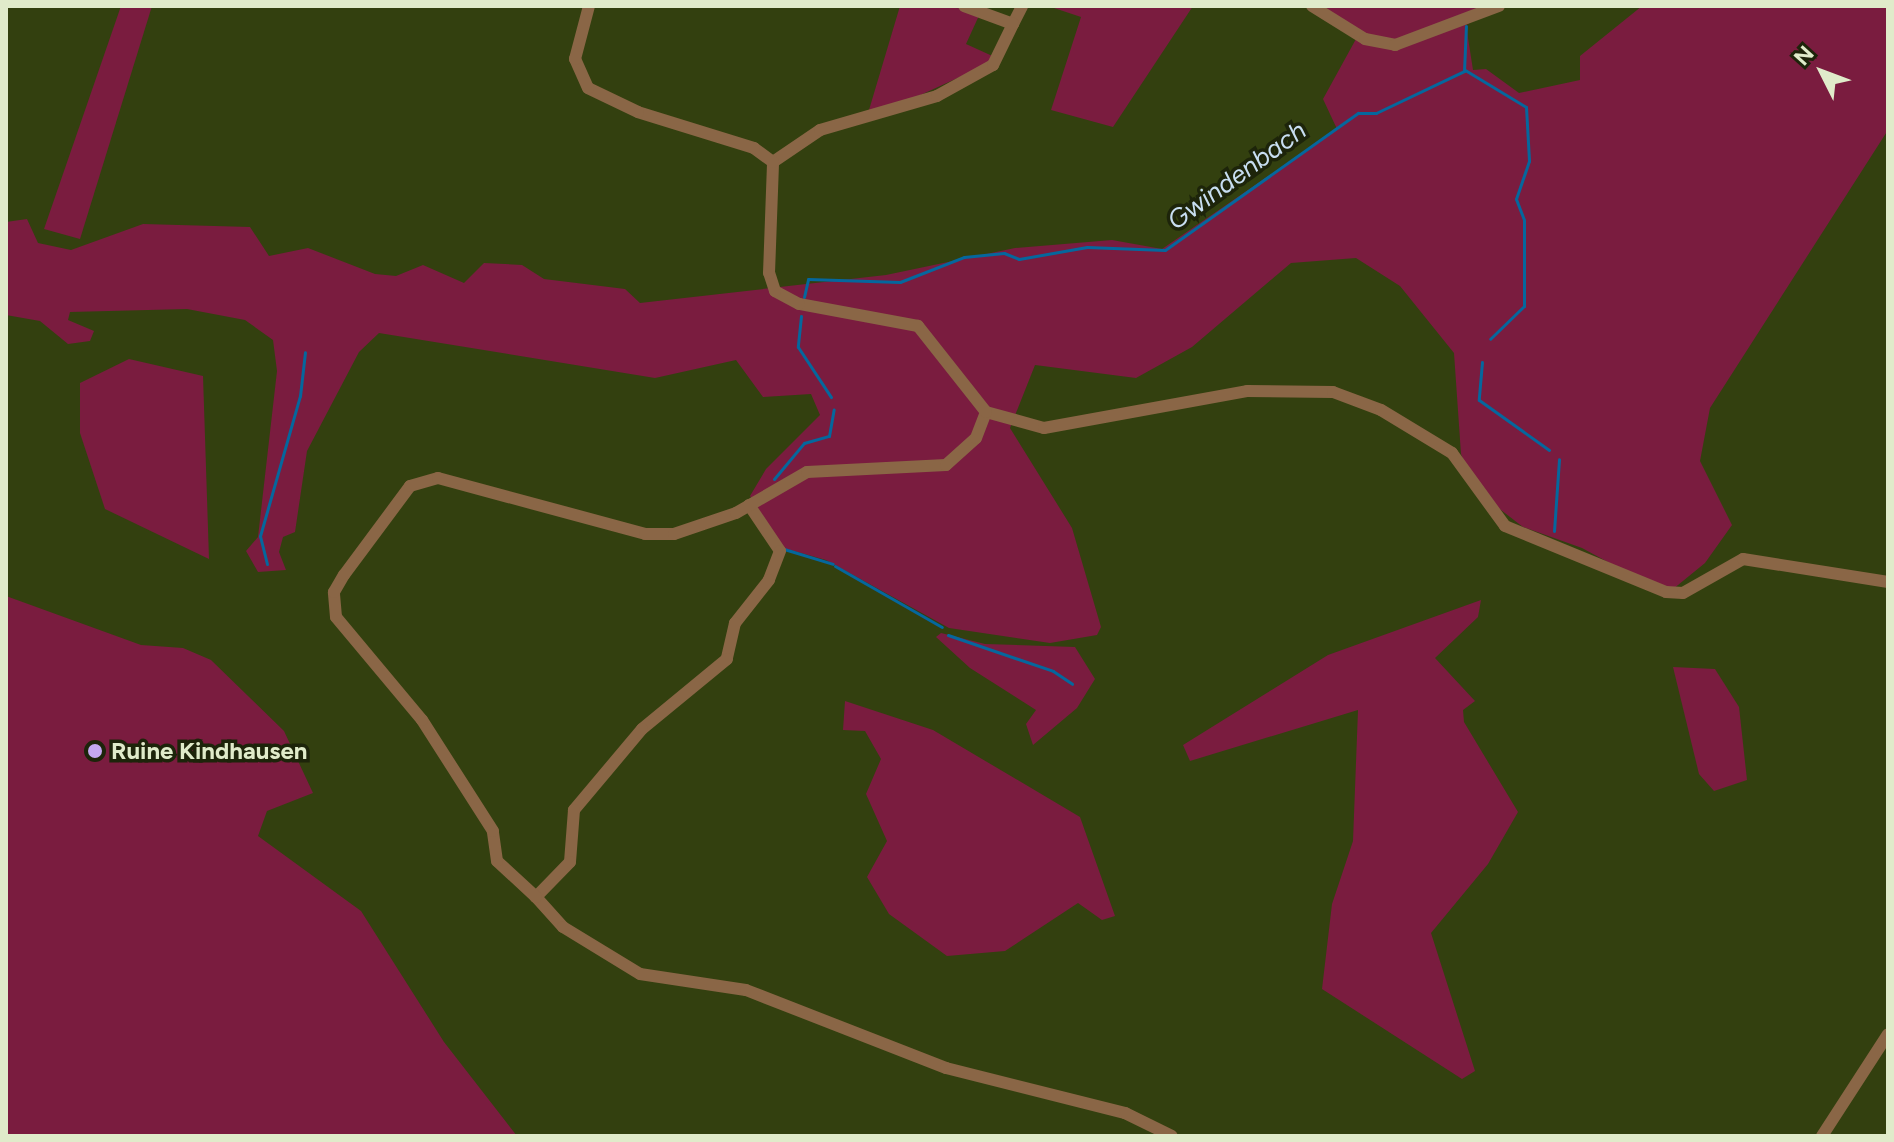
<!DOCTYPE html>
<html>
<head>
<meta charset="utf-8">
<style>
	body { margin:0 }
	#map { position:relative; width:1894px; height:1142px; overflow:hidden; background:#33400f; font-family:Figtree,sans-serif }
	div>[style] { position:absolute }
	.green>* { inset:0; background:#7a1c3f }
	.stream>* { height:3px; margin:-1.5px; padding:0 1.5px; transform-origin:1.5px; border-radius:1.5px; background:#05679d }
	.minor>* { height:12px; margin:-6px; padding:0 6px; transform-origin:6px; border-radius:6px; background:#8a6646 }
	.dots>* { width:22px; height:22px; translate:-50% -50%; box-sizing:border-box; border:4px solid #1d240a; border-radius:50% }
	span { translate:-50% -50%; white-space:nowrap; text-align:center; line-height:1.15; -webkit-text-stroke:7px #1d240a; paint-order:stroke }
	.poi-label { font-size:24px; color:#e0ebca; font-weight:700 }
	.left { translate:0 -50%; text-align:left }
	.water-label { font-size:26px; color:#c8def1; font-style:italic }
	.frame { position:absolute; inset:0; border:8px solid #e0ebca; pointer-events:none }
	.north { position:absolute; left:1782px; top:32px; width:80px; height:80px; -webkit-text-stroke:6px #1d240a; paint-order:stroke; rotate:312deg; font-size:22px; font-weight:700; line-height:32px; text-align:center; color:#e0ebca }
	.north::after { content:''; display:block; margin:auto; width:28px; height:36px; background:#e0ebca; clip-path:polygon(50% 0,100% 100%,50% 72%,0 100%) }
</style>
</head>
<body>
<div id="map">
	<div class="green">
		<div style="clip-path:polygon(121px 6px,152px 6px,80px 239px,44px 229px)"></div>
		<div style="clip-path:polygon(900px 6px,982px 9px,966px 44px,999px 59px,866px 120px)"></div>
		<div style="clip-path:polygon(1048px 6px,1193px 6px,1113px 127px,1051px 110px,1081px 17px)"></div>
		<div style="clip-path:polygon(1305px 6px,1498px 6px,1466px 25px,1473px 70px,1486px 69px,1519px 93px,1580px 80px,1580px 56px,1642px 6px,1888px 6px,1888px 130px,1710px 408px,1700px 461px,1732px 525px,1705px 563px,1667px 594px,1582px 548px,1523px 527px,1475px 490px,1461px 454px,1454px 353px,1400px 286px,1356px 258px,1291px 263px,1192px 347px,1136px 378px,1035px 365px,1010px 428px,1072px 528px,1101px 627px,1097px 635px,1050px 643px,949px 628px,826px 560px,783px 548px,750px 496px,766px 469px,820px 415px,811px 394px,763px 397px,736px 360px,655px 378px,379px 333px,359px 352px,307px 451px,295px 532px,283px 537px,279px 552px,286px 570px,258px 572px,246px 551px,258px 537px,277px 371px,273px 340px,245px 320px,187px 309px,70px 312px,68px 320px,94px 331px,90px 341px,68px 344px,40px 321px,6px 315px,6px 222px,27px 219px,38px 243px,71px 250px,143px 224px,250px 227px,269px 256px,308px 248px,375px 274px,396px 276px,423px 265px,464px 283px,484px 263px,522px 265px,544px 279px,625px 289px,640px 303px,886px 275px,1015px 248px,1112px 240px,1162px 249px,1337px 129px,1323px 99px,1356px 39px)"></div>
		<div style="clip-path:polygon(129px 359px,203px 376px,209px 559px,105px 509px,80px 433px,80px 383px)"></div>
		<div style="clip-path:polygon(6px 596px,141px 645px,183px 648px,211px 660px,284px 731px,313px 793px,267px 811px,258px 836px,361px 911px,444px 1042px,517px 1136px,6px 1136px)"></div>
		<div style="clip-path:polygon(1481px 600px,1478px 617px,1435px 658px,1475px 701px,1463px 710px,1464px 722px,1518px 812px,1488px 864px,1431px 933px,1475px 1071px,1462px 1079px,1322px 989px,1332px 904px,1353px 841px,1358px 710px,1190px 761px,1183px 745px,1328px 655px)"></div>
		<div style="clip-path:polygon(941px 633px,985px 644px,1075px 647px,1095px 679px,1077px 708px,1033px 745px,1026px 724px,1036px 710px,970px 668px,936px 637px)"></div>
		<div style="clip-path:polygon(1673px 667px,1715px 669px,1739px 707px,1747px 780px,1714px 791px,1699px 774px)"></div>
		<div style="clip-path:polygon(845px 701px,933px 730px,1080px 817px,1115px 916px,1102px 920px,1078px 903px,1005px 951px,947px 956px,889px 914px,867px 877px,887px 841px,866px 794px,881px 759px,865px 731px,843px 730px)"></div>
	</div>
	<div class="stream">
		<div style="left:1465px;top:70px;width:71px;rotate:31.2deg"></div>
		<div style="left:1526px;top:107px;width:54px;rotate:86.8deg"></div>
		<div style="left:1529px;top:161px;width:40px;rotate:108.9deg"></div>
		<div style="left:1516px;top:199px;width:22px;rotate:69deg"></div>
		<div style="left:1524px;top:220px;width:86px;rotate:90deg"></div>
		<div style="left:1524px;top:306px;width:47px;rotate:135.9deg"></div>
		<div style="left:804px;top:297px;width:18px;rotate:-77deg"></div>
		<div style="left:808px;top:279px;width:92px;rotate:1.9deg"></div>
		<div style="left:900px;top:282px;width:69px;rotate:-21.3deg"></div>
		<div style="left:964px;top:257px;width:40px;rotate:-5.7deg"></div>
		<div style="left:1004px;top:253px;width:16px;rotate:22deg"></div>
		<div style="left:1019px;top:259px;width:69px;rotate:-10deg"></div>
		<div style="left:1087px;top:247px;width:78px;rotate:2.2deg"></div>
		<div style="left:1165px;top:250px;width:237px;rotate:-35.4deg"></div>
		<div style="left:1358px;top:113px;width:18px"></div>
		<div style="left:1376px;top:113px;width:98px;rotate:-25.5deg"></div>
		<div style="left:1464px;top:71px;width:45px;rotate:-87.5deg"></div>
		<div style="left:801px;top:316px;width:31px;rotate:96deg"></div>
		<div style="left:798px;top:347px;width:60px;rotate:56.6deg"></div>
		<div style="left:1482px;top:362px;width:38px;rotate:95deg"></div>
		<div style="left:1479px;top:400px;width:86px;rotate:35.5deg"></div>
		<div style="left:774px;top:479px;width:47px;rotate:-50.2deg"></div>
		<div style="left:804px;top:443px;width:26px;rotate:-16deg"></div>
		<div style="left:829px;top:436px;width:27px;rotate:-80deg"></div>
		<div style="left:1554px;top:531px;width:72px;rotate:-86deg"></div>
		<div style="left:784px;top:549px;width:51px;rotate:17deg"></div>
		<div style="left:267px;top:564px;width:29px;rotate:-104deg"></div>
		<div style="left:260px;top:536px;width:146px;rotate:-74.1deg"></div>
		<div style="left:300px;top:396px;width:44px;rotate:-83.5deg"></div>
		<div style="left:835px;top:566px;width:123px;rotate:29.7deg"></div>
		<div style="left:948px;top:635px;width:111px;rotate:18.9deg"></div>
		<div style="left:1053px;top:671px;width:23px;rotate:34deg"></div>
	</div>
	<div class="minor">
		<div style="left:1312px;top:6px;width:62px;rotate:31.9deg"></div>
		<div style="left:1365px;top:39px;width:31px;rotate:11deg"></div>
		<div style="left:1395px;top:45px;width:111px;rotate:-20.6deg"></div>
		<div style="left:1013px;top:24px;width:20px;rotate:-63deg"></div>
		<div style="left:773px;top:162px;width:57px;rotate:-34.2deg"></div>
		<div style="left:820px;top:130px;width:122px;rotate:-16.2deg"></div>
		<div style="left:937px;top:96px;width:64px;rotate:-29deg"></div>
		<div style="left:993px;top:65px;width:46px;rotate:-64deg"></div>
		<div style="left:1013px;top:24px;width:52px;rotate:-159.8deg"></div>
		<div style="left:986px;top:412px;width:60px;rotate:15.4deg"></div>
		<div style="left:1044px;top:428px;width:206px;rotate:-10.3deg"></div>
		<div style="left:1247px;top:391px;width:86px;rotate:0.7deg"></div>
		<div style="left:1333px;top:392px;width:51px;rotate:20.6deg"></div>
		<div style="left:1381px;top:410px;width:83px;rotate:31.2deg"></div>
		<div style="left:1452px;top:453px;width:90px;rotate:54deg"></div>
		<div style="left:1505px;top:526px;width:174px;rotate:22.3deg"></div>
		<div style="left:1666px;top:592px;width:17px;rotate:3deg"></div>
		<div style="left:1683px;top:593px;width:69px;rotate:-29.5deg"></div>
		<div style="left:1743px;top:559px;width:147px;rotate:9deg"></div>
		<div style="left:749px;top:505px;width:55px;rotate:56deg"></div>
		<div style="left:780px;top:551px;width:31px;rotate:111deg"></div>
		<div style="left:769px;top:580px;width:55px;rotate:128.3deg"></div>
		<div style="left:735px;top:623px;width:37px;rotate:103deg"></div>
		<div style="left:727px;top:659px;width:110px;rotate:140.5deg"></div>
		<div style="left:642px;top:729px;width:106px;rotate:130deg"></div>
		<div style="left:574px;top:810px;width:52px;rotate:94.4deg"></div>
		<div style="left:570px;top:862px;width:49px;rotate:134.2deg"></div>
		<div style="left:536px;top:897px;width:40px;rotate:48deg"></div>
		<div style="left:563px;top:927px;width:90px;rotate:31.4deg"></div>
		<div style="left:640px;top:974px;width:107px;rotate:8.6deg"></div>
		<div style="left:746px;top:990px;width:215px;rotate:21.3deg"></div>
		<div style="left:946px;top:1068px;width:185px;rotate:14.1deg"></div>
		<div style="left:1125px;top:1113px;width:52px;rotate:26.1deg"></div>
		<div style="left:536px;top:897px;width:53px;rotate:-137.3deg"></div>
		<div style="left:497px;top:861px;width:30px;rotate:-98deg"></div>
		<div style="left:493px;top:831px;width:132px;rotate:-122.6deg"></div>
		<div style="left:422px;top:720px;width:134px;rotate:-129.9deg"></div>
		<div style="left:336px;top:617px;width:25px;rotate:-95deg"></div>
		<div style="left:334px;top:592px;width:20px;rotate:-60deg"></div>
		<div style="left:344px;top:575px;width:111px;rotate:-53.4deg"></div>
		<div style="left:410px;top:486px;width:29px;rotate:-16deg"></div>
		<div style="left:438px;top:478px;width:214px;rotate:15.1deg"></div>
		<div style="left:645px;top:534px;width:29px"></div>
		<div style="left:674px;top:534px;width:65px;rotate:-18.7deg"></div>
		<div style="left:736px;top:513px;width:82px;rotate:-30deg"></div>
		<div style="left:807px;top:472px;width:139px;rotate:-2.9deg"></div>
		<div style="left:946px;top:465px;width:40px;rotate:-42deg"></div>
		<div style="left:976px;top:438px;width:28px;rotate:-69deg"></div>
		<div style="left:986px;top:412px;width:110px;rotate:-128.3deg"></div>
		<div style="left:918px;top:326px;width:121px;rotate:-169.5deg"></div>
		<div style="left:799px;top:304px;width:27px;rotate:-152deg"></div>
		<div style="left:775px;top:291px;width:19px;rotate:-108deg"></div>
		<div style="left:769px;top:273px;width:111px;rotate:-87.9deg"></div>
		<div style="left:773px;top:162px;width:24px;rotate:-144deg"></div>
		<div style="left:754px;top:148px;width:121px;rotate:-162.8deg"></div>
		<div style="left:638px;top:112px;width:55px;rotate:-154.4deg"></div>
		<div style="left:588px;top:88px;width:32px;rotate:-114deg"></div>
		<div style="left:575px;top:59px;width:55px;rotate:-75.2deg"></div>
		<div style="left:1822px;top:1136px;width:121px;rotate:-57.1deg"></div>
	</div>
	<div class="dots">
		<div style="left:95px;top:751px;background:#c5a7f1"></div>
	</div>
	<div class="poi-label">
		<span class="left" style="left:111px;top:751px">Ruine Kindhausen</span>
	</div>
	<div class="water-label">
		<span style="left:1237px;top:176px;rotate:-36deg">Gwindenbach</span>
	</div>
	<div class="frame"></div>
	<div class="north">N</div>
</div>
</body>
</html>
